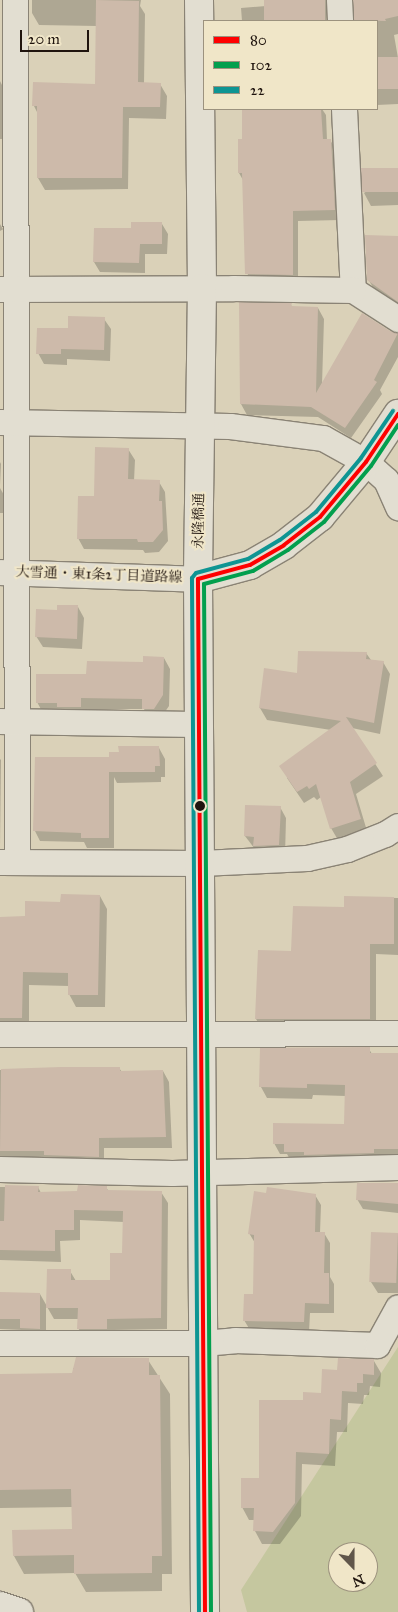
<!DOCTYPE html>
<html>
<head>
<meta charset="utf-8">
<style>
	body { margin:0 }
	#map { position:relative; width:398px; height:1612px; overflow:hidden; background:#dad1b8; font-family:"IM FELL Great Primer","Noto Serif JP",serif }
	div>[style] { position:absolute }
	.green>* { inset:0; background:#c5c79f }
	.shadow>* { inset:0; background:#0003; transform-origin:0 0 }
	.building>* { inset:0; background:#cdbaaa; transform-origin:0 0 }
	.roads { filter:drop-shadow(1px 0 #8a8375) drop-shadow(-1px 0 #8a8375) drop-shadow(0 1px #8a8375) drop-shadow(0 -1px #8a8375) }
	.street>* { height:25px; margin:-12.5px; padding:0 12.5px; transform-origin:12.5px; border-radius:12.5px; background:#e2ded1 }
	.secondary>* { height:28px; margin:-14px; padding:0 14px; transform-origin:14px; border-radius:14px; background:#e2ded1 }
	.bus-1>* { height:4px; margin:-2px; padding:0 2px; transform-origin:2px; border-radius:2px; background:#f00 }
	.bus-2>* { height:4px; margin:-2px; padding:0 2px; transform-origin:2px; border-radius:2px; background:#029f4e }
	.bus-3>* { height:4px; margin:-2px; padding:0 2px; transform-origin:2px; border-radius:2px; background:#0e9593 }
	.dots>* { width:14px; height:14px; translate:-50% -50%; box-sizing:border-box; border:2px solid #f0e6c8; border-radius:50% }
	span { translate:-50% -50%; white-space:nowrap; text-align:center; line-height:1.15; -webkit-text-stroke:4px #f0e6c8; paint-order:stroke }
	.street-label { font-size:14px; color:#1f140e }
	.legend { position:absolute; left:203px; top:20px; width:175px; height:90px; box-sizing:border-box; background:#f0e6c8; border:1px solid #9c927e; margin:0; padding:6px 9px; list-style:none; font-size:15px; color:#1f140e }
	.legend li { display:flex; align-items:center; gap:10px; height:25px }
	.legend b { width:25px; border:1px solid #9c927e }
	.north { position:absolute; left:328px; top:1542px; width:50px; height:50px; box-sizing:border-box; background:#f0e6c8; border:1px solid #9c927e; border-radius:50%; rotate:158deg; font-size:14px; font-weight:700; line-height:20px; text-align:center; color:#1f140e }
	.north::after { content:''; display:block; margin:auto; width:18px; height:22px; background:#60564a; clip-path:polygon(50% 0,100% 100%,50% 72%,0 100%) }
	.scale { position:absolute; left:20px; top:30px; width:69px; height:22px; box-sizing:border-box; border:2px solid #1f140e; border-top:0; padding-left:6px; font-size:15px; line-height:18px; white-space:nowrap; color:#1f140e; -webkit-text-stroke:4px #f0e6c8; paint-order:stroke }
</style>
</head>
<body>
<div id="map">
	<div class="green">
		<div style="clip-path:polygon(evenodd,398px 1347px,398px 1612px,247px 1612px,241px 1590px,398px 1347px,338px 1552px,368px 1552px,368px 1582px,338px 1582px,338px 1552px)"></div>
	</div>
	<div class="shadow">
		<div style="clip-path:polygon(32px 0,141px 0,140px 6px,145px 14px,144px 84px,160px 84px,167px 96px,166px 119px,129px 118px,128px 189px,45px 190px,38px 178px,38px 114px,34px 106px,96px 85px,97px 26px,39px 25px,32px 13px)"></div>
		<div style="clip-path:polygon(268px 0,334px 0,330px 21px,242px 21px,241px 8px,266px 6px)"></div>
		<div style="clip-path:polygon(355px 0,398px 0,398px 34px,394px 35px,398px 58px,398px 104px,377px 105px,377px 21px,357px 21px)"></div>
		<div style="clip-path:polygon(0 81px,2px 85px,3px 139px,0 139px)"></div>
		<div style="clip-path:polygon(243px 109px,322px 109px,326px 115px,327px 140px,330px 140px,337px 151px,340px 220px,298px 221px,298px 285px,253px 284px,247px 273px,243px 180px,239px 173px,243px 140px)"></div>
		<div style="clip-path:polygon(398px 169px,398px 205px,371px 206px,364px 193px)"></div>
		<div style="left:0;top:224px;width:6px;height:41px;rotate:59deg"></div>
		<div style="clip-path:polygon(162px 224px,168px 234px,167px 254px,145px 254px,145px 273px,100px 272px,94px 262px,132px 230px)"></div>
		<div style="clip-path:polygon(398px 237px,398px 306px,374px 289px,368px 279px)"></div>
		<div style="clip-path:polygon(240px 304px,291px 305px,293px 308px,318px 308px,324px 319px,322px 385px,390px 332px,398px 334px,398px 357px,380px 390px,382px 394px,351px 438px,318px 417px,247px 415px,241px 404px)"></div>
		<div style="clip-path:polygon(104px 319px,111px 329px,110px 361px,67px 359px,67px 365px,44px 364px,38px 353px,69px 330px)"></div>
		<div style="clip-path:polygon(128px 449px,135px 460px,134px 481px,159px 482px,165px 492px,168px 541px,159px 552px,145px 553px,143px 550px,84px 549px,78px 538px,96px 497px)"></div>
		<div style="clip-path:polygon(0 462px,1px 464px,0 485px)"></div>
		<div style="clip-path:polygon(0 488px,4px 495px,4px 513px,0 513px)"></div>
		<div style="clip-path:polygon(78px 607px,84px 618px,82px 649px,43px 647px,36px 636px,58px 612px)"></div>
		<div style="clip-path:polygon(366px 653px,371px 660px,383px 662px,390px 674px,380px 734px,352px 728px,383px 776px,356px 794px,367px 831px,338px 840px,331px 828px,321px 797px,317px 800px,314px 797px,304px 803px,287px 778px,331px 730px,267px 720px,260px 708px,299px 674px)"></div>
		<div style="clip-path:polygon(164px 658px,170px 669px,169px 706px,160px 719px,149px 719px,144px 709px,87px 709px,87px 718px,43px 713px,37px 702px,87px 676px)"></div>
		<div style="clip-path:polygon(159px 748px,165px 759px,165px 777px,161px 777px,161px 782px,117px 783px,114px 777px,114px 848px,87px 848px,84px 842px,40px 841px,35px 831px,111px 763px)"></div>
		<div style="clip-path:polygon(0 759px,1px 760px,0 847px)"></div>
		<div style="clip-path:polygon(280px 807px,286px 818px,285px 856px,261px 857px,245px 836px)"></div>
		<div style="clip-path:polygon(100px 896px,107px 909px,105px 1007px,76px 1007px,69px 994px,69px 986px,29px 985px,29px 1030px,0 1031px,0 918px,26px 917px,62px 903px)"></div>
		<div style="clip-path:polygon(346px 897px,398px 898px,398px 955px,376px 954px,376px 1029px,262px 1029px,256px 1019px,345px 908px)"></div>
		<div style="clip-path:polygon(261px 1049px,369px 1049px,372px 1054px,398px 1054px,398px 1159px,292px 1163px,287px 1154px,280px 1154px,274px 1143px,345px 1125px,346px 1096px,313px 1095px,312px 1099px,267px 1098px,261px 1087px)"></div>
		<div style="clip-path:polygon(119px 1068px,122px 1072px,163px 1071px,169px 1082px,172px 1148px,104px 1148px,104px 1167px,0 1161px,0 1070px)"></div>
		<div style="clip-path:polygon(398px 1185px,398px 1213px,363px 1209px,357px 1199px)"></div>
		<div style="clip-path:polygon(0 1187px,38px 1187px,41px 1193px,79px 1192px,106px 1187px,109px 1192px,161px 1192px,168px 1203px,167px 1329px,113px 1330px,113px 1339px,85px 1339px,78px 1328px,79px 1319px,54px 1319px,46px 1305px,46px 1339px,28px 1339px,22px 1330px,0 1329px,0 1293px,40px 1294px,48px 1308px,70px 1271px,76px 1281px,111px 1281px,124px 1254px,124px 1222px,80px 1220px,80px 1240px,60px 1241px,61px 1262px,0 1260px)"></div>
		<div style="clip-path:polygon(267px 1194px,315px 1195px,321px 1205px,320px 1233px,324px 1233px,330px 1243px,330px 1277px,334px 1284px,334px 1313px,310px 1313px,309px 1332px,250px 1330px,244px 1320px,254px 1295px,255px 1243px,249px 1233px)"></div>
		<div style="clip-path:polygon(372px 1234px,398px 1234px,398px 1293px,378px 1293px,371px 1282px)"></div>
		<div style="clip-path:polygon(148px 1360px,170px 1394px,172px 1574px,162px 1574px,162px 1591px,86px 1592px,75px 1573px,24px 1574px,14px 1556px,73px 1530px,73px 1507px,0 1508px,0 1376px,73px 1375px,73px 1368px)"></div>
		<div style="clip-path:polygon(374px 1361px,381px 1373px,380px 1387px,370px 1386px,369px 1395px,364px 1395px,363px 1404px,348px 1403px,347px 1432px,337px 1432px,335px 1466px,302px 1464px,301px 1516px,280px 1544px,262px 1544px,255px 1531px,255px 1520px,249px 1520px,242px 1507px,304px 1401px,322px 1394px,338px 1371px)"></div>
	</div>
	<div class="building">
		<div style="clip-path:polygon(96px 0,139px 1px,138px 82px,161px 83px,160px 107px,123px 107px,122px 178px,37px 178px,37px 106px,32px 106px,33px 82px,95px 84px)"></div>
		<div style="left:264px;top:0;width:61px;height:21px"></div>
		<div style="clip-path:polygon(353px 0,398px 0,398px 16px,385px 19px,386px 21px,354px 20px)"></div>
		<div style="left:398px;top:57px;width:32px;height:21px;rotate:90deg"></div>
		<div style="clip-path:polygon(242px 109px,321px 109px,323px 139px,331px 139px,335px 210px,293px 211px,293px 275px,245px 274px,242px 173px,238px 173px,238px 139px,242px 139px)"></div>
		<div style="left:398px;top:168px;width:24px;height:37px;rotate:90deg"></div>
		<div style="clip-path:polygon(131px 222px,162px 222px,162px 244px,140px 244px,139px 263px,93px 262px,94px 228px,131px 228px)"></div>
		<div style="clip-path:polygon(365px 235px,398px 236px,398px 302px,367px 280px)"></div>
		<div style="clip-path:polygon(239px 302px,292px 303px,291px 306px,318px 307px,316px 393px,362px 313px,390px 331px,398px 333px,374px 380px,377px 382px,345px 428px,311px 407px,240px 404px)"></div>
		<div style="clip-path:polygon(68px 316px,105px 317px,104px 350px,61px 349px,61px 354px,36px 354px,37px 328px,68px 328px)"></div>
		<div style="clip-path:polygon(95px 447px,129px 448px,128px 479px,160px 480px,159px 501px,162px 501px,163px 530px,153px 542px,138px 542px,137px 539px,77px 539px,78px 496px,94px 496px)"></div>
		<div style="clip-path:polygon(57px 605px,78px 605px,77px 639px,35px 637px,36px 609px,57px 610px)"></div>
		<div style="clip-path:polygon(298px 651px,367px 652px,366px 659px,384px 661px,374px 723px,346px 717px,377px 763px,350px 782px,361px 819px,330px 829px,316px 784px,309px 789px,307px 786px,297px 792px,279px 766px,341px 721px,259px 708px,264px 668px,297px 673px)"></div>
		<div style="clip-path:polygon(143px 656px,164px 657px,163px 695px,154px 709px,142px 709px,142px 699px,81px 698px,81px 707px,57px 707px,57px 703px,36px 703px,36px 674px,86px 674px,87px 661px,143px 662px)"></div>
		<div style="clip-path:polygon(118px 746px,159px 746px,160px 766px,155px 766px,155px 772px,109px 772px,109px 752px,119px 752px)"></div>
		<div style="clip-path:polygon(35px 757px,109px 757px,109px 838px,81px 838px,81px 833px,33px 831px)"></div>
		<div style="clip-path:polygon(245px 805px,281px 806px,279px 845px,253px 846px,254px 837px,244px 836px)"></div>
		<div style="clip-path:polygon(61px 894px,100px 895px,98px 995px,68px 995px,68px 973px,23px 972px,22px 1018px,0 1018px,0 917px,25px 916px,25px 901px,60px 902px)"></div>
		<div style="clip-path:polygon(344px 896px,394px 897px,394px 944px,370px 944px,370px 1019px,255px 1019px,258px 950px,291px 951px,293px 906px,344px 907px)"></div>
		<div style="clip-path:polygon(370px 1047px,370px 1053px,398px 1053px,398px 1149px,374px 1149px,374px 1153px,304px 1155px,304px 1152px,284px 1152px,284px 1144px,273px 1144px,273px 1123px,344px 1124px,345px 1085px,307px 1084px,307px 1088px,259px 1087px,260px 1048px)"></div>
		<div style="clip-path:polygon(61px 1067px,120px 1067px,120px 1071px,163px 1070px,166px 1137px,99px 1138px,99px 1157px,44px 1155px,44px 1151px,0 1151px,1px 1069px)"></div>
		<div style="clip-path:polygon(357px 1183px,398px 1183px,398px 1204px,356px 1200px)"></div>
		<div style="clip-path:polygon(5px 1185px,39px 1186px,38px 1192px,77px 1191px,78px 1185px,107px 1186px,107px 1190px,162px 1191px,161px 1318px,107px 1319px,107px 1329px,77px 1329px,78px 1308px,46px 1308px,47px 1269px,71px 1269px,71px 1280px,110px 1280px,110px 1253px,122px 1253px,123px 1211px,74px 1210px,74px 1230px,55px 1230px,55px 1251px,0 1250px,0 1221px,4px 1221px)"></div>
		<div style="clip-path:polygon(267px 1187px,316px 1194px,315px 1232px,325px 1232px,324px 1273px,329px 1273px,329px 1304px,305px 1303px,304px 1322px,243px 1321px,244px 1294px,253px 1294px,254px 1235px,248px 1234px,254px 1191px,266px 1193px)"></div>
		<div style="left:371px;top:1232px;width:27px;height:50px;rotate:2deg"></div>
		<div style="clip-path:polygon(0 1292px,40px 1293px,40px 1329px,20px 1328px,20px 1319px,0 1319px)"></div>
		<div style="clip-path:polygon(76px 1357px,149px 1358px,149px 1375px,160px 1375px,162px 1556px,152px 1556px,152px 1573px,74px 1574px,74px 1555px,13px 1556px,12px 1530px,72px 1529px,71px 1489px,0 1490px,0 1374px,72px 1373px)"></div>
		<div style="clip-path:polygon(338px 1358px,374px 1359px,374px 1375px,363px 1374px,363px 1383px,357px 1383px,357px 1392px,342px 1391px,341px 1420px,330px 1419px,329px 1454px,296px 1452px,295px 1503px,273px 1532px,253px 1531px,254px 1508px,241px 1508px,241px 1478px,259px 1478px,259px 1400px,303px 1400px,303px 1392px,321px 1393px,322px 1369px,337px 1370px)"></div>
	</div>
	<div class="roads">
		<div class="street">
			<div style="left:15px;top:0;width:862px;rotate:89.87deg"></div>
			<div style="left:339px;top:0;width:21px;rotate:87deg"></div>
			<div style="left:344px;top:109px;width:181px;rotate:87.2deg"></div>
			<div style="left:353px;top:290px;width:54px;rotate:32.8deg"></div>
			<div style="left:0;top:289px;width:233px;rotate:-0.2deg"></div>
			<div style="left:233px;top:288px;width:120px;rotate:1deg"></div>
			<div style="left:0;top:422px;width:230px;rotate:1deg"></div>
			<div style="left:230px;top:426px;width:94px;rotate:7.4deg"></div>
			<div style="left:323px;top:438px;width:49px;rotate:29.2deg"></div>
			<div style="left:366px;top:462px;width:27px;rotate:42deg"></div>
			<div style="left:386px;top:480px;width:30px;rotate:66deg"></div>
			<div style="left:0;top:572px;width:198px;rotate:2deg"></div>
			<div style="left:0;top:721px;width:199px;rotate:0.9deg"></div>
			<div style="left:0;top:862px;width:201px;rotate:0.3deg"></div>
			<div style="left:201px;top:863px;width:106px;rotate:-2.7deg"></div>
			<div style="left:307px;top:858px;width:41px;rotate:-12.7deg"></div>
			<div style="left:347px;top:849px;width:41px;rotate:-21.5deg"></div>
			<div style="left:385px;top:834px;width:15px;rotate:-32deg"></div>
			<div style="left:0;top:1034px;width:398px;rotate:-0.1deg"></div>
			<div style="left:0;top:1169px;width:172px;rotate:1.3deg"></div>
			<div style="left:172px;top:1173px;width:226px;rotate:-1.5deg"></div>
			<div style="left:0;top:1343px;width:203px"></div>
			<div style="left:203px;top:1343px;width:32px;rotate:-5deg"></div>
			<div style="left:235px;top:1340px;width:142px;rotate:2deg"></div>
			<div style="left:377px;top:1345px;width:43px;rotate:-61.1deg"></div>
		</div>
		<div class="secondary">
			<div style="left:199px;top:0;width:288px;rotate:89.4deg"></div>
			<div style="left:202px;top:288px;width:291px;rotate:90.8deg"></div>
			<div style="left:198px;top:579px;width:1033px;rotate:89.61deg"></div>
			<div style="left:198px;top:579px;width:54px;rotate:-15.1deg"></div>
			<div style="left:250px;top:565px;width:39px;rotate:-30deg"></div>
			<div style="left:284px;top:545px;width:46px;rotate:-37.9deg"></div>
			<div style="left:320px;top:517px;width:72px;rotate:-50.1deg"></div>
			<div style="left:366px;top:462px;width:58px;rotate:-56.3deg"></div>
			<div style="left:0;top:1606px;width:20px;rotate:18deg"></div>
		</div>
	</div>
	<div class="bus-1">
		<div style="left:205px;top:1612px;width:1033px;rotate:-90.39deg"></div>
		<div style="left:198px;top:579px;width:54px;rotate:-15.1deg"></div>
		<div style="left:250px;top:565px;width:39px;rotate:-30deg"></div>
		<div style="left:284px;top:545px;width:46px;rotate:-37.9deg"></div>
		<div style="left:320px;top:517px;width:72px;rotate:-50.1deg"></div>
		<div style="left:366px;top:462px;width:58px;rotate:-56.3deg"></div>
	</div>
	<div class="bus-2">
		<div style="left:211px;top:1612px;width:1028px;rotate:-90.39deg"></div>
		<div style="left:204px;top:584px;width:51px;rotate:-14.9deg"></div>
		<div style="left:253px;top:571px;width:41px;rotate:-31deg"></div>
		<div style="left:288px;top:550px;width:46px;rotate:-37.9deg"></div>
		<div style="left:324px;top:522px;width:73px;rotate:-50deg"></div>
		<div style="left:371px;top:466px;width:49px;rotate:-56.6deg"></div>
	</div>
	<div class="bus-3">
		<div style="left:199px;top:1612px;width:1034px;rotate:-90.39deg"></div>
		<div style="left:192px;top:578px;width:6px;rotate:-51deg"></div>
		<div style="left:196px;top:573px;width:54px;rotate:-15.1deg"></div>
		<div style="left:248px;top:559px;width:37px;rotate:-31deg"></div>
		<div style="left:280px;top:540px;width:46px;rotate:-37.9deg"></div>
		<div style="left:316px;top:512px;width:70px;rotate:-50.2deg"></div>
		<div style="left:361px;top:458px;width:57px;rotate:-55.8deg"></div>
	</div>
	<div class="dots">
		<div style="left:200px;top:806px;background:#1f140e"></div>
	</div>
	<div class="street-label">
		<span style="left:199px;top:521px;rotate:-89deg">永隆橋通</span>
		<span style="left:99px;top:575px;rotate:2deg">大雪通・東1条2丁目道路線</span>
	</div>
	<ul class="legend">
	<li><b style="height:6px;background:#f00"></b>80</li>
	<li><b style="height:6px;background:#029f4e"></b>102</li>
	<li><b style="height:6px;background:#0e9593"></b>22</li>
	</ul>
	<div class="north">N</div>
	<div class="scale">20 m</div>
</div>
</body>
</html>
